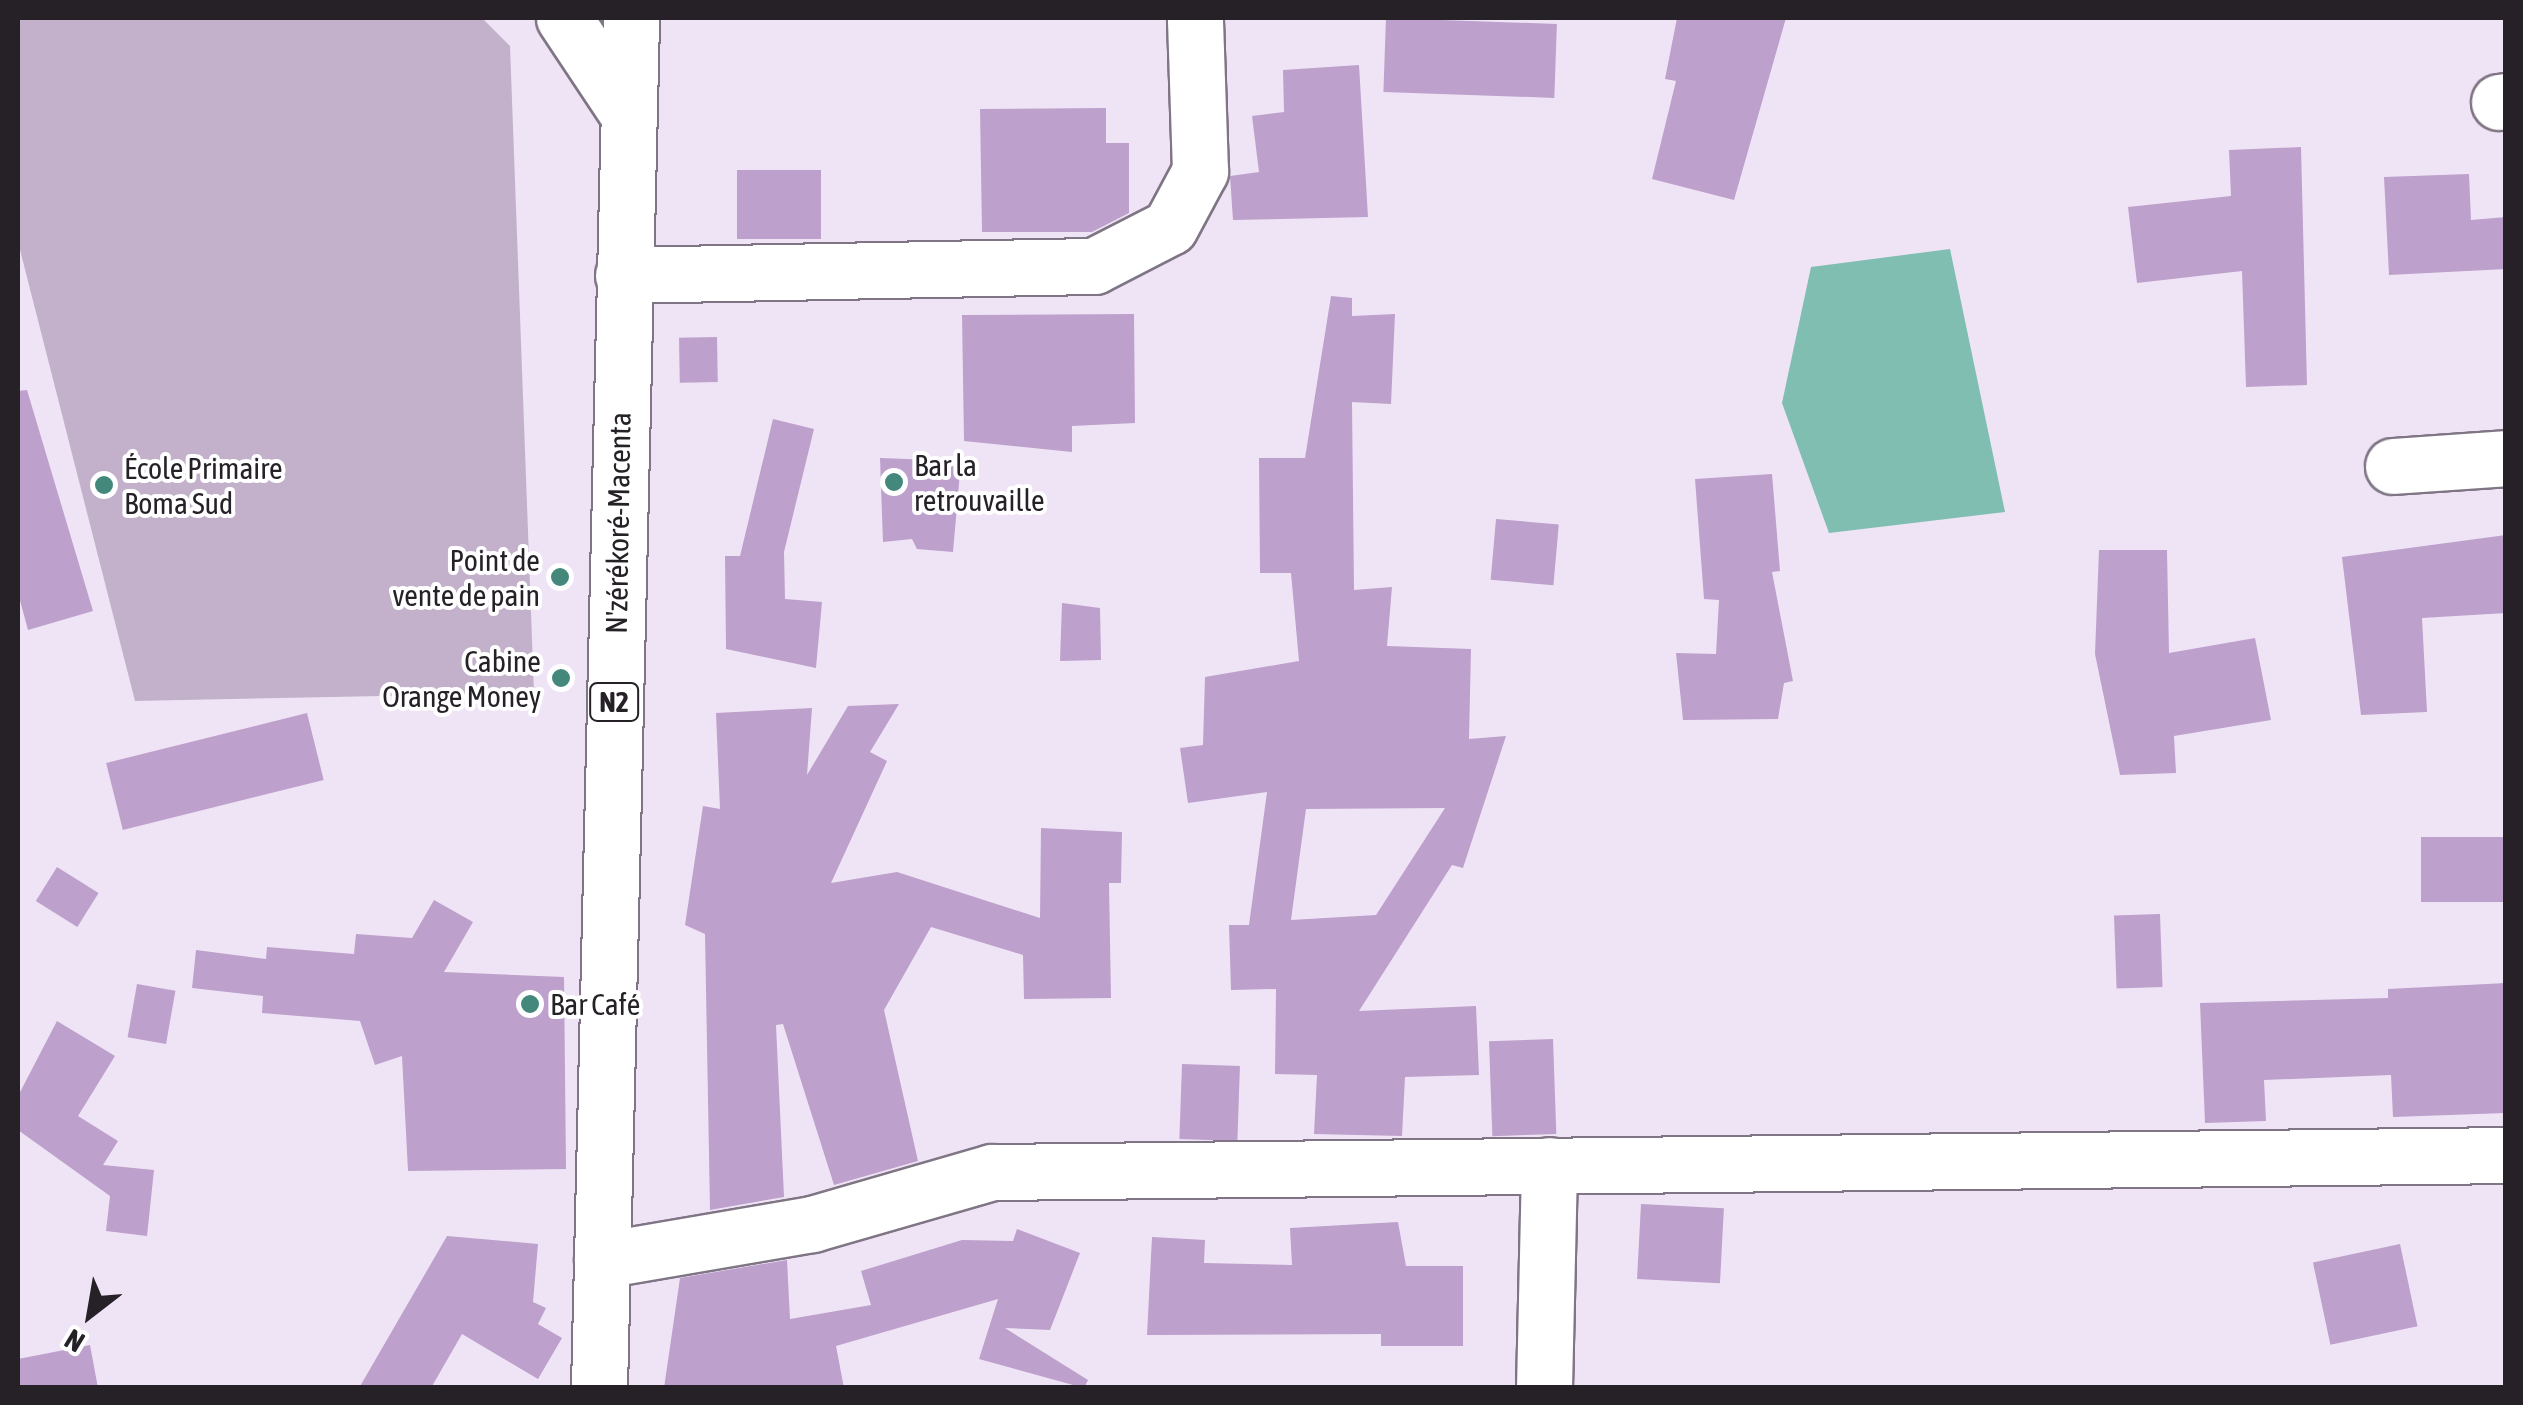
<!DOCTYPE html>
<html>
<head>
<meta charset="utf-8">
<style>
	body { margin:0 }
	#map { position:relative; width:2523px; height:1405px; overflow:hidden; background:#efe4f5; font-family:"Asap Condensed",sans-serif }
	div>[style] { position:absolute }
	.green>* { inset:0; background:#c3b1cb }
	.water>* { inset:0; background:#7fbeb1 }
	.building>* { inset:0; background:#bda0cb; transform-origin:0 0 }
	.roads { filter:drop-shadow(2px 0 #7f7584) drop-shadow(-2px 0 #7f7584) drop-shadow(0 2px #7f7584) drop-shadow(0 -2px #7f7584) }
	.minor>* { height:55px; margin:-27.5px; padding:0 27.5px; transform-origin:27.5px; border-radius:27.5px; background:#fff }
	.tertiary>* { height:55px; margin:-27.5px; padding:0 27.5px; transform-origin:27.5px; border-radius:27.5px; background:#fff }
	.trunk>* { height:55px; margin:-27.5px; padding:0 27.5px; transform-origin:27.5px; border-radius:27.5px; background:#fff }
	.dots>* { width:28px; height:28px; translate:-50% -50%; box-sizing:border-box; border:5px solid #fff; border-radius:50% }
	span { translate:-50% -50%; white-space:nowrap; text-align:center; line-height:1.15; -webkit-text-stroke:8px #fff; paint-order:stroke }
	.shield-label span { padding:2px 8px; background:#fff; border:2px solid; border-radius:8px; -webkit-text-stroke-width:0 }
	.shield-label { font-size:28px; color:#252127; font-weight:700 }
	.poi-label { font-size:30px; color:#252127 }
	.left { translate:0 -50%; text-align:left }
	.right { translate:-100% -50%; text-align:right }
	.street-label { font-size:30px; color:#252127 }
	.frame { position:absolute; inset:0; border:20px solid #252127; pointer-events:none }
	.north { position:absolute; left:40px; top:1265px; width:100px; height:100px; -webkit-text-stroke:8px #fff; paint-order:stroke; rotate:211deg; font-size:28px; font-weight:700; line-height:40px; text-align:center; color:#252127 }
	.north::after { content:''; display:block; margin:auto; width:35px; height:45px; background:#252127; clip-path:polygon(50% 0,100% 100%,50% 72%,0 100%) }
</style>
</head>
<body>
<div id="map">
	<div class="green">
		<div style="clip-path:polygon(18px 18px,482px 18px,510px 46px,534px 693px,135px 701px,18px 242px)"></div>
	</div>
	<div class="water">
		<div style="clip-path:polygon(1950px 249px,2005px 512px,1829px 533px,1782px 403px,1811px 267px)"></div>
	</div>
	<div class="building">
		<div style="left:1386px;top:18px;width:171px;height:74px;rotate:2deg"></div>
		<div style="clip-path:polygon(1677px 18px,1786px 18px,1734px 200px,1652px 179px,1676px 81px,1665px 79px)"></div>
		<div style="clip-path:polygon(1359px 65px,1368px 217px,1233px 220px,1230px 176px,1259px 172px,1252px 116px,1284px 112px,1283px 70px)"></div>
		<div style="clip-path:polygon(1106px 108px,1106px 143px,1129px 143px,1129px 213px,1092px 232px,982px 232px,980px 109px)"></div>
		<div style="clip-path:polygon(2301px 147px,2307px 385px,2246px 387px,2242px 271px,2137px 283px,2128px 207px,2231px 196px,2229px 150px)"></div>
		<div style="left:737px;top:170px;width:84px;height:69px"></div>
		<div style="clip-path:polygon(2469px 174px,2471px 220px,2506px 217px,2506px 269px,2389px 275px,2384px 177px)"></div>
		<div style="clip-path:polygon(evenodd,1331px 296px,1352px 298px,1352px 316px,1395px 314px,1391px 404px,1352px 402px,1354px 590px,1392px 587px,1387px 646px,1471px 649px,1469px 739px,1506px 736px,1463px 868px,1452px 865px,1359px 1011px,1476px 1006px,1479px 1075px,1405px 1077px,1402px 1136px,1314px 1134px,1317px 1075px,1275px 1074px,1276px 989px,1231px 990px,1229px 925px,1249px 925px,1267px 792px,1188px 803px,1180px 748px,1203px 745px,1205px 677px,1299px 661px,1291px 573px,1260px 573px,1259px 458px,1305px 458px,1331px 296px,1445px 808px,1376px 915px,1291px 920px,1306px 809px,1445px 808px)"></div>
		<div style="clip-path:polygon(1134px 314px,1135px 423px,1072px 426px,1072px 452px,964px 441px,962px 315px)"></div>
		<div style="left:717px;top:337px;width:45px;height:38px;rotate:89deg"></div>
		<div style="clip-path:polygon(27px 390px,93px 611px,28px 630px,18px 593px,18px 391px)"></div>
		<div style="clip-path:polygon(773px 419px,814px 429px,784px 552px,785px 599px,822px 602px,816px 668px,726px 649px,725px 556px,740px 556px)"></div>
		<div style="clip-path:polygon(880px 458px,961px 461px,953px 552px,917px 549px,912px 539px,883px 542px)"></div>
		<div style="clip-path:polygon(1772px 474px,1780px 571px,1772px 572px,1793px 681px,1784px 683px,1778px 719px,1683px 720px,1676px 653px,1716px 654px,1719px 600px,1704px 599px,1695px 479px)"></div>
		<div style="left:1496px;top:519px;width:63px;height:61px;rotate:5deg"></div>
		<div style="clip-path:polygon(2506px 535px,2506px 613px,2422px 618px,2427px 712px,2361px 715px,2342px 557px)"></div>
		<div style="clip-path:polygon(2099px 550px,2167px 550px,2169px 653px,2255px 638px,2271px 720px,2174px 736px,2176px 773px,2120px 775px,2095px 654px)"></div>
		<div style="clip-path:polygon(1062px 603px,1100px 608px,1101px 660px,1060px 661px)"></div>
		<div style="clip-path:polygon(899px 704px,870px 752px,887px 761px,831px 883px,897px 872px,1040px 918px,1041px 828px,1122px 832px,1121px 883px,1109px 883px,1111px 998px,1024px 999px,1023px 955px,931px 927px,884px 1010px,918px 1161px,834px 1185px,783px 1024px,776px 1025px,784px 1197px,710px 1210px,705px 934px,685px 925px,703px 806px,720px 809px,716px 713px,812px 708px,807px 775px,848px 706px)"></div>
		<div style="left:307px;top:713px;width:69px;height:207px;rotate:76deg"></div>
		<div style="left:2506px;top:837px;width:65px;height:85px;rotate:90deg"></div>
		<div style="left:57px;top:867px;width:49px;height:40px;rotate:32deg"></div>
		<div style="clip-path:polygon(434px 900px,473px 922px,444px 972px,564px 977px,566px 1169px,408px 1171px,402px 1056px,375px 1065px,360px 1021px,262px 1013px,263px 996px,192px 988px,196px 950px,266px 959px,267px 947px,354px 954px,356px 934px,412px 938px)"></div>
		<div style="left:2160px;top:914px;width:73px;height:46px;rotate:88deg"></div>
		<div style="clip-path:polygon(2506px 983px,2506px 1113px,2393px 1117px,2391px 1075px,2264px 1080px,2266px 1121px,2205px 1123px,2200px 1003px,2388px 998px,2388px 989px)"></div>
		<div style="left:137px;top:984px;width:39px;height:54px;rotate:10deg"></div>
		<div style="clip-path:polygon(57px 1021px,115px 1056px,78px 1116px,118px 1141px,103px 1165px,154px 1170px,147px 1236px,106px 1231px,110px 1196px,18px 1130px,18px 1096px)"></div>
		<div style="left:1553px;top:1039px;width:95px;height:64px;rotate:88deg"></div>
		<div style="left:1182px;top:1064px;width:58px;height:75px;rotate:2deg"></div>
		<div style="left:1641px;top:1204px;width:83px;height:75px;rotate:3deg"></div>
		<div style="clip-path:polygon(1398px 1222px,1406px 1266px,1463px 1266px,1463px 1346px,1381px 1346px,1381px 1334px,1147px 1335px,1152px 1237px,1205px 1240px,1204px 1263px,1292px 1265px,1290px 1228px)"></div>
		<div style="clip-path:polygon(1017px 1229px,1080px 1253px,1050px 1330px,1005px 1328px,1088px 1380px,1084px 1388px,979px 1359px,998px 1299px,836px 1346px,844px 1388px,664px 1388px,680px 1278px,787px 1260px,790px 1319px,871px 1305px,861px 1271px,962px 1240px,1013px 1241px)"></div>
		<div style="clip-path:polygon(447px 1236px,538px 1244px,533px 1302px,546px 1308px,538px 1324px,562px 1338px,538px 1379px,462px 1334px,431px 1388px,359px 1388px)"></div>
		<div style="left:2400px;top:1244px;width:84px;height:89px;rotate:78deg"></div>
		<div style="clip-path:polygon(90px 1345px,98px 1388px,18px 1388px,18px 1359px)"></div>
	</div>
	<div class="roads">
		<div class="minor">
			<div style="left:2499px;top:102px;width:7px;rotate:-8deg"></div>
			<div style="left:623px;top:275px;width:471px;rotate:-1.1deg"></div>
			<div style="left:1094px;top:266px;width:85px;rotate:-27.2deg"></div>
			<div style="left:1170px;top:227px;width:64px;rotate:-61.8deg"></div>
			<div style="left:1200px;top:171px;width:153px;rotate:-91.9deg"></div>
			<div style="left:2393px;top:466px;width:113px;rotate:-4deg"></div>
			<div style="left:602px;top:1260px;width:213px;rotate:-9.7deg"></div>
			<div style="left:812px;top:1224px;width:187px;rotate:-16.1deg"></div>
			<div style="left:992px;top:1172px;width:1514px;rotate:-0.64deg"></div>
			<div style="left:1544px;top:1388px;width:223px;rotate:-88.7deg"></div>
		</div>
		<div class="tertiary">
			<div style="left:564px;top:18px;width:114px;rotate:56.4deg"></div>
		</div>
		<div class="trunk">
			<div style="left:599px;top:1388px;width:1370px;rotate:-88.66deg"></div>
		</div>
	</div>
	<div class="dots">
		<div style="left:894px;top:482px;background:#44887c"></div>
		<div style="left:104px;top:485px;background:#44887c"></div>
		<div style="left:560px;top:577px;background:#44887c"></div>
		<div style="left:561px;top:678px;background:#44887c"></div>
		<div style="left:530px;top:1004px;background:#44887c"></div>
	</div>
	<div class="shield-label">
		<span style="left:614px;top:702px">N2</span>
	</div>
	<div class="poi-label">
		<span class="left" style="left:914px;top:482px">Bar la<br>retrouvaille</span>
		<span class="left" style="left:124px;top:485px">École Primaire<br>Boma Sud</span>
		<span class="right" style="left:540px;top:577px">Point de<br>vente de pain</span>
		<span class="right" style="left:541px;top:678px">Cabine<br>Orange Money</span>
		<span class="left" style="left:550px;top:1004px">Bar Café</span>
	</div>
	<div class="street-label">
		<span style="left:618px;top:523px;rotate:-89deg">N'zérékoré-Macenta</span>
	</div>
	<div class="frame"></div>
	<div class="north">N</div>
</div>
</body>
</html>
